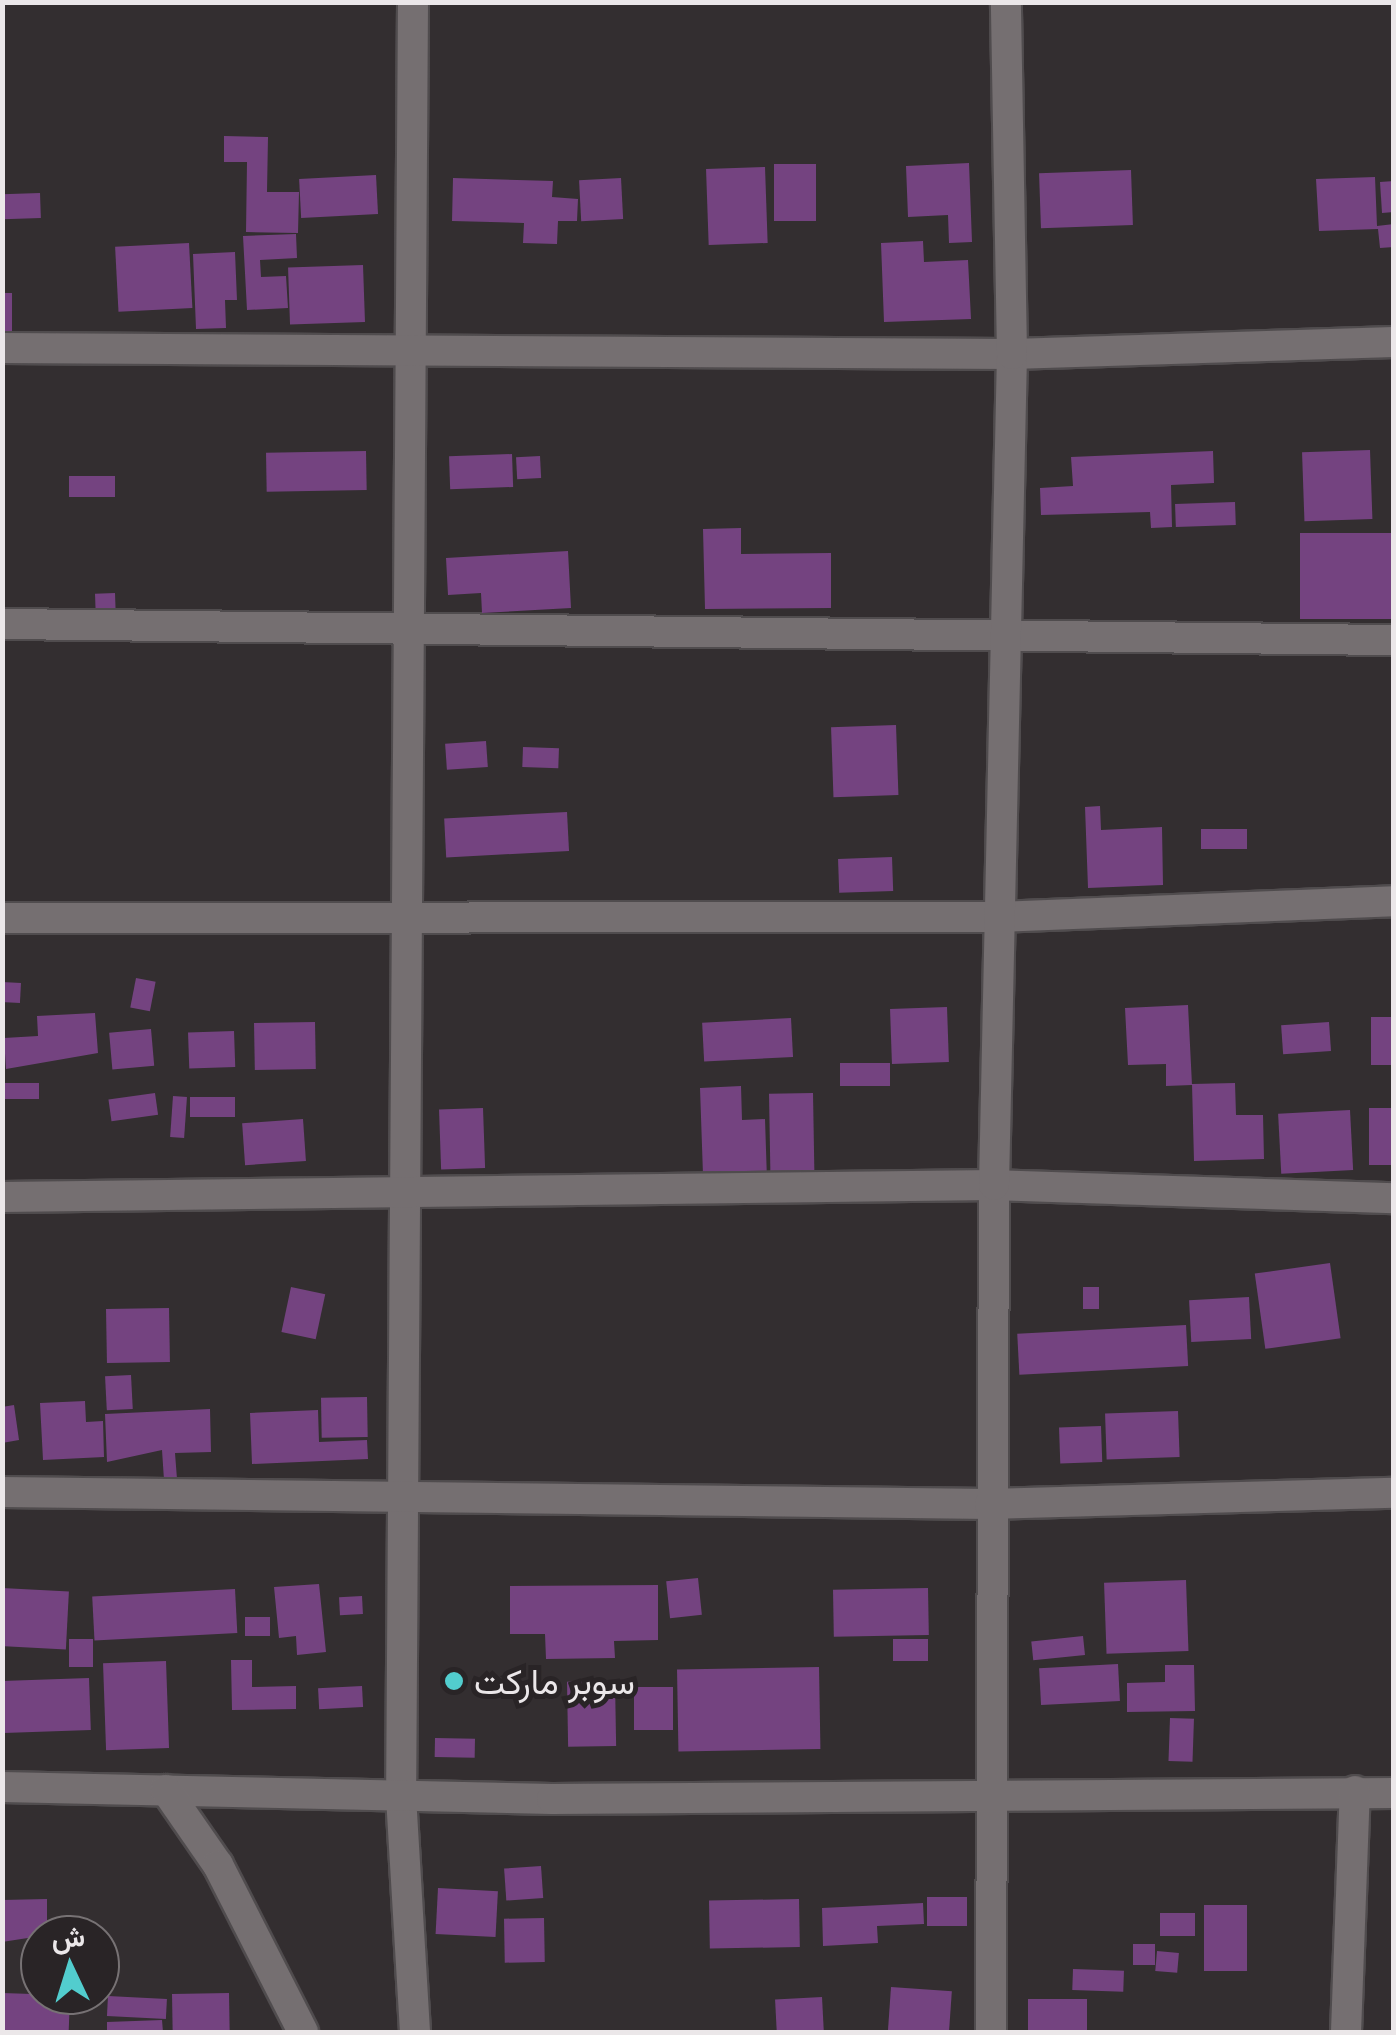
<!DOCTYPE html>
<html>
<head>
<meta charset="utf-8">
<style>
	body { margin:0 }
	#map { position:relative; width:1396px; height:2035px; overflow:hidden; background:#332e30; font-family:"PT Sans",Vazirmatn,sans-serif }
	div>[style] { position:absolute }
	.building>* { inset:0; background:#744380; transform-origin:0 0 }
	.roads { filter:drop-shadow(2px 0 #504c4e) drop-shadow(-2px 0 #504c4e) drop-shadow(0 2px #504c4e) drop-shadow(0 -2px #504c4e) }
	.minor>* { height:30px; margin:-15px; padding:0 15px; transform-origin:15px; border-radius:15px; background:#756f71 }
	.dots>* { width:28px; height:28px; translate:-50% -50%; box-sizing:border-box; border:5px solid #292426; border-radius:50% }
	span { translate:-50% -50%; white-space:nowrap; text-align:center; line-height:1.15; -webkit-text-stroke:10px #292426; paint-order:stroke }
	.poi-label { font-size:35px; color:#ebe7e9 }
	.left { translate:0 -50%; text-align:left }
	.frame { position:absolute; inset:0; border:5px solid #ebe7e9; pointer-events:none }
	.north { position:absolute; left:20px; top:1915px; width:100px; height:100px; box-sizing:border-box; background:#292426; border:2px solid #777274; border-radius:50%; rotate:356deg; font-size:28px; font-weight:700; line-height:40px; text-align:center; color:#ebe7e9 }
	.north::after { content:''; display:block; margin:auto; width:35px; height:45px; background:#52cdce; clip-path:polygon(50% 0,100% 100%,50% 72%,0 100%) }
</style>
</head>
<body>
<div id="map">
	<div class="building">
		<div style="clip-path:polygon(224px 136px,268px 137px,267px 192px,299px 192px,298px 233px,246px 232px,247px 162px,224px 162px)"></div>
		<div style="clip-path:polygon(969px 163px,972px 242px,949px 243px,948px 215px,908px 217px,906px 166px)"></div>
		<div style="left:774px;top:164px;width:42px;height:57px"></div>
		<div style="left:765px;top:167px;width:76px;height:59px;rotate:88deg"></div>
		<div style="left:1131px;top:170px;width:55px;height:92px;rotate:88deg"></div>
		<div style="left:376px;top:175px;width:39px;height:77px;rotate:87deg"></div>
		<div style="clip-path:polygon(1375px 177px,1377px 226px,1394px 224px,1394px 247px,1380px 248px,1378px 229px,1319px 231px,1316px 179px)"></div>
		<div style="clip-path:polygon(453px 178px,553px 181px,552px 197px,578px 199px,577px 221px,558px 221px,557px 244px,523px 243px,524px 223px,452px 221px)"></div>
		<div style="left:621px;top:178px;width:41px;height:42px;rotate:87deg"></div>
		<div style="clip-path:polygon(1394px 181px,1394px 212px,1382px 213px,1380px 182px)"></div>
		<div style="left:40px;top:193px;width:25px;height:38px;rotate:88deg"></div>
		<div style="clip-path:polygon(296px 234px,297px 258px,260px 260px,261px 277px,286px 276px,288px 308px,247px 310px,243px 236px)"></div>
		<div style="clip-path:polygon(923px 241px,924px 262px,968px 260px,971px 319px,884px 322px,881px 243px)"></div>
		<div style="left:189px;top:243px;width:65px;height:74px;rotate:87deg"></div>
		<div style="clip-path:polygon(235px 252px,237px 300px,225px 300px,226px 328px,196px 329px,193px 254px)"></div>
		<div style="left:363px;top:265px;width:57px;height:75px;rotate:88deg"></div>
		<div style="left:2px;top:293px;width:10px;height:44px"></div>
		<div style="left:1370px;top:450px;width:69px;height:68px;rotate:88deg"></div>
		<div style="left:366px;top:451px;width:39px;height:100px;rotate:89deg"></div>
		<div style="clip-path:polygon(1213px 451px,1214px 483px,1171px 485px,1172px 527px,1151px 528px,1150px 512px,1041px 515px,1040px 488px,1073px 486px,1071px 457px)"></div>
		<div style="left:512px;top:454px;width:33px;height:63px;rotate:88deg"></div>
		<div style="left:540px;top:456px;width:22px;height:24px;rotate:87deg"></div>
		<div style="left:115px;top:476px;width:21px;height:46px;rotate:90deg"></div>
		<div style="left:1235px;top:502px;width:23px;height:60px;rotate:88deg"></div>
		<div style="clip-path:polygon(741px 528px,741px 554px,831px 553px,831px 608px,705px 609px,703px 529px)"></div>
		<div style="left:1300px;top:533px;width:94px;height:86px"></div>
		<div style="clip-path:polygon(568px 551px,571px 608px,482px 613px,481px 593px,448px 595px,446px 558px)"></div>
		<div style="left:115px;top:593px;width:23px;height:20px;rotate:88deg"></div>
		<div style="left:896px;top:725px;width:70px;height:65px;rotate:88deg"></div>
		<div style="left:486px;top:741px;width:26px;height:41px;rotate:86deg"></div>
		<div style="left:523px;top:747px;width:36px;height:20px;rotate:2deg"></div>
		<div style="clip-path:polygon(1100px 806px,1101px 830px,1162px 827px,1163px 885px,1088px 888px,1085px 807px)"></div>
		<div style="left:567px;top:812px;width:39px;height:123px;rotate:87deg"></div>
		<div style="left:1247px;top:829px;width:20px;height:46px;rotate:90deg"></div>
		<div style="left:892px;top:857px;width:34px;height:54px;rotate:88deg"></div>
		<div style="left:136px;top:978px;width:20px;height:30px;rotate:11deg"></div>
		<div style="left:2px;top:982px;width:19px;height:20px;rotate:3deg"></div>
		<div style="clip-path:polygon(1188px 1005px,1192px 1085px,1166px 1086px,1166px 1064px,1128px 1065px,1125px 1008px)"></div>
		<div style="left:947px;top:1007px;width:55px;height:57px;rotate:88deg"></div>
		<div style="clip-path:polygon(95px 1013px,98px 1053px,6px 1069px,4px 1038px,38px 1036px,37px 1016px)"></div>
		<div style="left:1394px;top:1017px;width:48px;height:23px;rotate:90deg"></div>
		<div style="left:791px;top:1018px;width:39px;height:89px;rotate:87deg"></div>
		<div style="left:315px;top:1022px;width:47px;height:61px;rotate:89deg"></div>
		<div style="left:1329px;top:1022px;width:29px;height:48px;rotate:86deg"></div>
		<div style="left:151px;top:1029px;width:37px;height:42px;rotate:85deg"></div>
		<div style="left:234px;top:1031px;width:36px;height:46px;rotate:88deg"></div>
		<div style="left:890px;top:1063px;width:23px;height:50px;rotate:90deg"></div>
		<div style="left:2px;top:1083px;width:37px;height:16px"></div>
		<div style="clip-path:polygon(1235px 1083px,1236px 1115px,1263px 1115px,1264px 1159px,1194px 1161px,1192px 1084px)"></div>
		<div style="clip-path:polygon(741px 1086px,742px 1120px,765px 1119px,767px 1180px,703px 1175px,700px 1088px)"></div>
		<div style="left:155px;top:1093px;width:22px;height:47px;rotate:82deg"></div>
		<div style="left:813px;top:1093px;width:84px;height:44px;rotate:89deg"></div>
		<div style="left:173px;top:1096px;width:14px;height:41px;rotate:4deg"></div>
		<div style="left:190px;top:1097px;width:45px;height:20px"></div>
		<div style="left:483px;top:1108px;width:60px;height:44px;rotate:88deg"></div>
		<div style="left:1394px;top:1108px;width:57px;height:25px;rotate:90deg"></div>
		<div style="left:1350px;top:1110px;width:60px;height:72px;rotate:87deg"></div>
		<div style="left:303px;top:1119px;width:42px;height:61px;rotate:86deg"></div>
		<div style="left:1330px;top:1263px;width:76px;height:76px;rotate:82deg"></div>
		<div style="left:291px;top:1287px;width:35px;height:46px;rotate:12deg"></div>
		<div style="left:1083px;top:1287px;width:16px;height:22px"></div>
		<div style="left:1249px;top:1297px;width:42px;height:60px;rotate:87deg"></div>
		<div style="left:169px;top:1308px;width:54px;height:63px;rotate:89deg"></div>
		<div style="left:1186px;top:1325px;width:41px;height:169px;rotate:87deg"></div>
		<div style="left:131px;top:1375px;width:34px;height:26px;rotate:87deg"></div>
		<div style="left:367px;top:1397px;width:40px;height:46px;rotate:89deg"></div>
		<div style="clip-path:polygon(85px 1401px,86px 1422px,103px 1421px,104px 1457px,43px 1460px,40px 1403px)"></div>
		<div style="clip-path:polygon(14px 1405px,19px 1440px,2px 1443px,2px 1407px)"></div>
		<div style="clip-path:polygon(210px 1409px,211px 1452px,175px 1453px,177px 1479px,164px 1480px,162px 1450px,107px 1462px,105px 1414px)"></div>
		<div style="clip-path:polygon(318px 1410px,319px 1442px,367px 1440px,368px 1459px,252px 1464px,250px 1413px)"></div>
		<div style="left:1178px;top:1411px;width:46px;height:73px;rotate:88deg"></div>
		<div style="left:1101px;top:1426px;width:36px;height:42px;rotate:88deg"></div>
		<div style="left:698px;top:1578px;width:37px;height:32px;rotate:84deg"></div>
		<div style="left:1186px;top:1580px;width:71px;height:82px;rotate:88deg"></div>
		<div style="clip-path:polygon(319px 1584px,326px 1652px,297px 1655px,296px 1636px,279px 1638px,274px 1587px)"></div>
		<div style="clip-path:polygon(658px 1585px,658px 1640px,614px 1641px,615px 1658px,546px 1659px,545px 1634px,510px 1634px,510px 1586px)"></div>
		<div style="left:2px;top:1588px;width:67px;height:58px;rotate:3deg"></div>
		<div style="left:928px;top:1588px;width:47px;height:95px;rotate:89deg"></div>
		<div style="left:235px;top:1589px;width:44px;height:143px;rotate:87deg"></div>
		<div style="left:362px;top:1596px;width:18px;height:23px;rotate:87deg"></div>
		<div style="left:245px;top:1617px;width:25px;height:19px"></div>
		<div style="left:1083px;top:1636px;width:19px;height:52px;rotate:84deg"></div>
		<div style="left:69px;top:1639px;width:24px;height:28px"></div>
		<div style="left:893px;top:1639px;width:35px;height:22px"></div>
		<div style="clip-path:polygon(231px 1660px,252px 1660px,252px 1687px,296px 1686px,296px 1709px,232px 1710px)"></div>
		<div style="left:166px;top:1661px;width:87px;height:63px;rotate:88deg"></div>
		<div style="left:1118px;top:1664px;width:37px;height:79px;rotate:87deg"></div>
		<div style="clip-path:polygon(1165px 1665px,1194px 1665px,1195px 1711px,1127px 1712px,1127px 1683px,1165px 1682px)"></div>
		<div style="left:819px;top:1667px;width:82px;height:142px;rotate:89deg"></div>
		<div style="left:89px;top:1678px;width:52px;height:87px;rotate:88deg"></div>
		<div style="left:615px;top:1681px;width:65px;height:48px;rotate:89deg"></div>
		<div style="left:362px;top:1686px;width:21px;height:44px;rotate:87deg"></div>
		<div style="left:673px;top:1687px;width:43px;height:39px;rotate:90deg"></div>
		<div style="left:1170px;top:1718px;width:24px;height:43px;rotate:2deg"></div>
		<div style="left:435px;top:1738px;width:40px;height:19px;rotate:1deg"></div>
		<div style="left:541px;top:1866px;width:32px;height:37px;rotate:86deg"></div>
		<div style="left:438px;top:1888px;width:60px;height:46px;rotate:3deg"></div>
		<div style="left:967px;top:1897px;width:29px;height:40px;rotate:90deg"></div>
		<div style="clip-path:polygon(47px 1899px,47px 1935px,2px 1942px,2px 1900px)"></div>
		<div style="left:799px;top:1899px;width:48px;height:90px;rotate:89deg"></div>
		<div style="clip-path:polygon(923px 1903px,924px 1924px,877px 1926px,878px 1943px,823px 1946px,822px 1908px)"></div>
		<div style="left:1204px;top:1905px;width:43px;height:66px"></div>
		<div style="left:1160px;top:1913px;width:35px;height:23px"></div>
		<div style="left:544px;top:1918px;width:44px;height:40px;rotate:89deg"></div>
		<div style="left:1133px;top:1944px;width:22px;height:21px"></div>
		<div style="left:1157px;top:1951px;width:22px;height:20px;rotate:5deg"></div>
		<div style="left:1073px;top:1969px;width:51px;height:21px;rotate:2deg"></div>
		<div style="left:891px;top:1987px;width:61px;height:45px;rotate:4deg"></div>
		<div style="left:2px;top:1993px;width:68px;height:39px;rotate:2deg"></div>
		<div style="left:229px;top:1993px;width:39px;height:57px;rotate:89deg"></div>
		<div style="left:108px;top:1996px;width:59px;height:20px;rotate:3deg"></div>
		<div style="left:822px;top:1997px;width:35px;height:47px;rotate:87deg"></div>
		<div style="left:1087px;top:1999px;width:33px;height:59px;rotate:90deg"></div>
		<div style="clip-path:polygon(162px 2020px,163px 2032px,107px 2032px,107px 2022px)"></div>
	</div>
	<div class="roads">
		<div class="minor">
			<div style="left:413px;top:2px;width:1794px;rotate:90.38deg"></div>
			<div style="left:401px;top:1796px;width:236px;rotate:86.6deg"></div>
			<div style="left:2px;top:348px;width:1010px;rotate:0.34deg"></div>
			<div style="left:1012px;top:354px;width:382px;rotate:-1.8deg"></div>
			<div style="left:2px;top:624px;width:1392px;rotate:0.66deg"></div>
			<div style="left:2px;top:918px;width:998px;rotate:-0.06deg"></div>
			<div style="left:1000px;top:917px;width:394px;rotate:-2.3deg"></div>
			<div style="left:2px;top:1197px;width:992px;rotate:-0.69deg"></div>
			<div style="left:994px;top:1185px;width:400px;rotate:1.9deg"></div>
			<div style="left:2px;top:1492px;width:988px;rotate:0.7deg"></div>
			<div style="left:990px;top:1504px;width:404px;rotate:-1.6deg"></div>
			<div style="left:2px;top:1787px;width:550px;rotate:1.25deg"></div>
			<div style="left:552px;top:1799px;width:842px;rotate:-0.41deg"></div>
			<div style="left:166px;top:1790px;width:91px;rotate:55.3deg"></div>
			<div style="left:218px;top:1865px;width:187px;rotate:63deg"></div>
			<div style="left:991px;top:2032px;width:847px;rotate:-89.8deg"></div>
			<div style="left:994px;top:1185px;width:831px;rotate:-88.76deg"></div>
			<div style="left:1012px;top:354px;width:352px;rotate:-91deg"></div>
			<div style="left:1346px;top:2032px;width:241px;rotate:-87.9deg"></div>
		</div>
	</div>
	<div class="dots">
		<div style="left:454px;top:1681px;background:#52cdce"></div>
	</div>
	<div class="poi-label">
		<span class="left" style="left:474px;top:1681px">سوبر ماركت</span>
	</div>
	<div class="frame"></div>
	<div class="north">ش</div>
</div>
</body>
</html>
